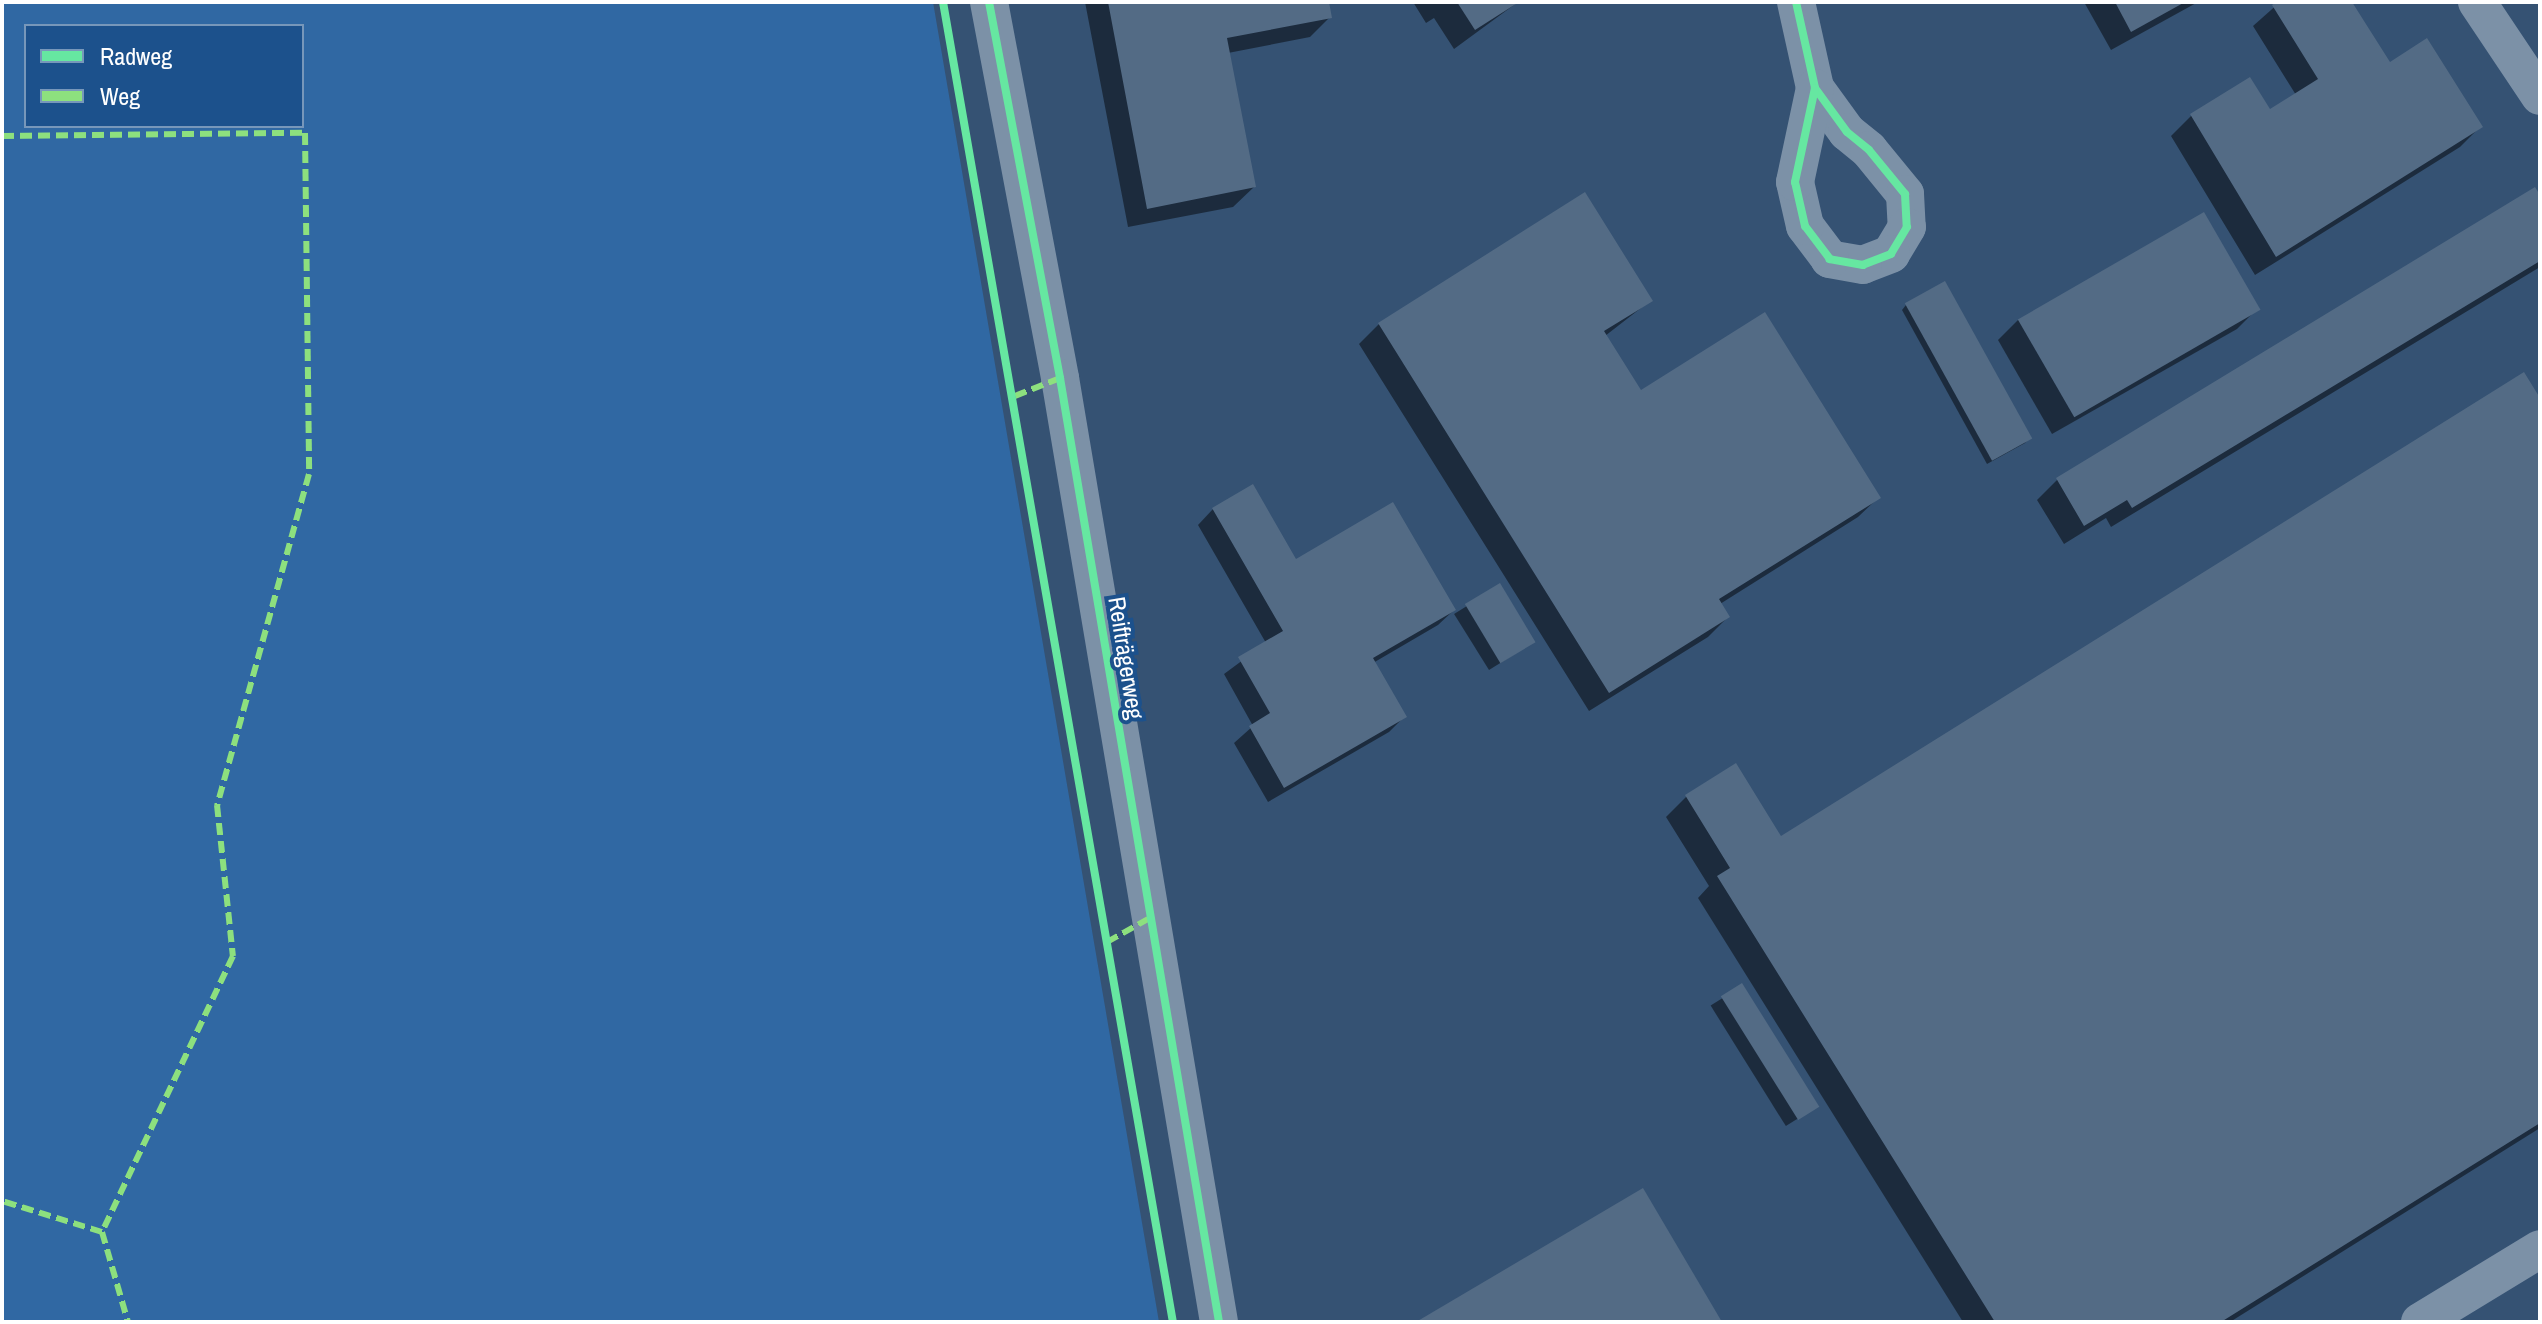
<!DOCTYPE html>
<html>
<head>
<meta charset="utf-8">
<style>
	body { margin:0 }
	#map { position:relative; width:2542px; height:1324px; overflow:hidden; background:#355273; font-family:"Archivo Narrow",sans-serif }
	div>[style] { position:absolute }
	.green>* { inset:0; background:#3068a3 }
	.shadow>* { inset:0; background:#0007; transform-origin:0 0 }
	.building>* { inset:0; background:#536b85; transform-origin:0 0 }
	.street>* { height:38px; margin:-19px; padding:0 19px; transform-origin:19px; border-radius:19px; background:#7c91a7 }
	.quiet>* { height:6px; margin-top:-3px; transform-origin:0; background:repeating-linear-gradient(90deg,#8de07e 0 12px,transparent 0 18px) }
	.cycleway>* { height:8px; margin:-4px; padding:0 4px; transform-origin:4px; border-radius:4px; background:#66e7a1 }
	span { translate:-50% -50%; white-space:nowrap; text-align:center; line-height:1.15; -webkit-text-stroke:8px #1c518c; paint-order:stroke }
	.street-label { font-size:24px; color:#fff }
	.frame { position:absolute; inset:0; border:4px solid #fff; pointer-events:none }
	.legend { position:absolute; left:24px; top:24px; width:280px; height:104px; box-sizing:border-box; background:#1c518c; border:2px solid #7797ba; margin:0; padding:10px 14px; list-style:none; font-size:24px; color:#fff }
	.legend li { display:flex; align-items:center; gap:16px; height:40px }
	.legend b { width:40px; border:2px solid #7797ba }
</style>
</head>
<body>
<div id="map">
	<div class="green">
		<div style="clip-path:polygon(evenodd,2px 2px,933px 2px,1159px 1322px,2px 1322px,2px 2px,26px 26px,302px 26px,302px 126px,26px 126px,26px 26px)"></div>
	</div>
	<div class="shadow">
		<div style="clip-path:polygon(1085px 2px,1327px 2px,1330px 17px,1310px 37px,1228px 53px,1254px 187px,1233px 207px,1128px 227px)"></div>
		<div style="clip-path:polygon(1413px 2px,1518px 2px,1454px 49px,1434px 18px,1426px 23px)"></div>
		<div style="clip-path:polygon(2084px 2px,2198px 2px,2111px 50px)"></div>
		<div style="clip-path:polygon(2280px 2px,2350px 2px,2389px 64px,2480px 127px,2460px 147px,2255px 275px,2171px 136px,2191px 116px,2269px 112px,2296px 95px,2253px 26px)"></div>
		<div style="clip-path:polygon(2535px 190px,2540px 199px,2540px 267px,2111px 527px,2106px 518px,2064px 544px,2037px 500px,2057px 480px)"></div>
		<div style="clip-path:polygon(1650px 301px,1605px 336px,1640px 393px,1878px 498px,1858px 517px,1720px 604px,1728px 617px,1708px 637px,1589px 711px,1359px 344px,1379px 324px)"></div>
		<div style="clip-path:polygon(1906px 305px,2029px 438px,2025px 443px,1987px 464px,1902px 310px)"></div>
		<div style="clip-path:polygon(2257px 309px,2237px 329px,2052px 434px,1998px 340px,2018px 320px)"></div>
		<div style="clip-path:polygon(2540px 402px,2540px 1128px,2230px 1322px,1963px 1322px,1698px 898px,1709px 886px,1666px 817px,1686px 797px,1735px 766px,1780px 839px)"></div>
		<div style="clip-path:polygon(1213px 509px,1295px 561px,1454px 610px,1438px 625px,1373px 663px,1404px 717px,1389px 732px,1268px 802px,1234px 743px,1253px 726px,1224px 674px,1266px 643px,1198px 525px)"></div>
		<div style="left:1499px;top:586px;width:66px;height:53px;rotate:58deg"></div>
		<div style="left:1742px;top:986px;width:142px;height:37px;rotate:58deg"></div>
	</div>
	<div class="building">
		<div style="clip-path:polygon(1108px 2px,1329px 2px,1332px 18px,1227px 38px,1256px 187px,1147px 209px)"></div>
		<div style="clip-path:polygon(1457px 2px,1519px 2px,1475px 30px)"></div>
		<div style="clip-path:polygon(2115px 2px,2185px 2px,2131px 32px)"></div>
		<div style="clip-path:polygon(2276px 2px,2352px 2px,2390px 62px,2427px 38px,2483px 127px,2276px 257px,2190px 114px,2250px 77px,2270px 109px,2318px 79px,2272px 5px)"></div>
		<div style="clip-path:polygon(2535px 187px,2540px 195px,2540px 261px,2132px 508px,2127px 500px,2084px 526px,2056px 478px)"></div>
		<div style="clip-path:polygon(1585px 192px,1653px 301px,1604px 331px,1641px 390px,1765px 312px,1881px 498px,1719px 599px,1730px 617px,1609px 693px,1378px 323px)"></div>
		<div style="left:2204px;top:212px;width:113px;height:215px;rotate:60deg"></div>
		<div style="left:1945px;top:281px;width:180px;height:46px;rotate:61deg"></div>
		<div style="clip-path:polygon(2524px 372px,2540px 398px,2540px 1123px,2221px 1322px,1995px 1322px,1717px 876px,1730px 868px,1685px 795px,1736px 763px,1781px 836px)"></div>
		<div style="clip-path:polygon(1253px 484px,1296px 559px,1393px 502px,1456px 610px,1373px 658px,1407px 717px,1284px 788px,1249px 726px,1270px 713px,1238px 657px,1283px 631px,1212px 508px)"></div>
		<div style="left:1500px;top:583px;width:69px;height:41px;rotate:59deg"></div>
		<div style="left:1742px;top:983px;width:146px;height:25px;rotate:58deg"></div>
		<div style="clip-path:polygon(1643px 1188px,1722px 1322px,1416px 1322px)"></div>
	</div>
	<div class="street">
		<div style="left:989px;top:2px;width:383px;rotate:79.3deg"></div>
		<div style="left:1060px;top:378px;width:957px;rotate:80.44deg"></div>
		<div style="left:1796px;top:2px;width:88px;rotate:77.5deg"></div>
		<div style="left:1815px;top:88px;width:54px;rotate:54deg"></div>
		<div style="left:1847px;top:132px;width:28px;rotate:39deg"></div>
		<div style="left:1869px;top:150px;width:57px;rotate:50.7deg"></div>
		<div style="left:1905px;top:194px;width:33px;rotate:87deg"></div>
		<div style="left:1907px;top:227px;width:31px;rotate:121deg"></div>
		<div style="left:1891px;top:254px;width:30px;rotate:159deg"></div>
		<div style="left:1863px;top:265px;width:34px;rotate:-170deg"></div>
		<div style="left:1830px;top:259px;width:41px;rotate:-127.1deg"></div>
		<div style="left:1805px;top:226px;width:45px;rotate:-102.8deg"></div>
		<div style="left:1795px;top:182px;width:96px;rotate:-78deg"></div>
		<div style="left:2477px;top:2px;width:113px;rotate:56.2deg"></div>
		<div style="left:2420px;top:1322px;width:140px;rotate:-31.3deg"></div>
	</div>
	<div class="quiet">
		<div style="left:2px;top:136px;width:303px;rotate:-0.6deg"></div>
		<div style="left:305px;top:133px;width:341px;rotate:89.3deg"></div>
		<div style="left:309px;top:474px;width:344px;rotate:105.5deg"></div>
		<div style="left:217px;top:805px;width:152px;rotate:84deg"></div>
		<div style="left:233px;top:956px;width:306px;rotate:115.4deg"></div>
		<div style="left:102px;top:1232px;width:105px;rotate:-162.8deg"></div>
		<div style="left:1015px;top:396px;width:48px;rotate:-21.8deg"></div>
		<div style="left:1107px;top:942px;width:47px;rotate:-29.3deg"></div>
		<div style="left:102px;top:1232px;width:94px;rotate:73.9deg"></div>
	</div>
	<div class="cycleway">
		<div style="left:943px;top:2px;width:1340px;rotate:80.12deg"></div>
		<div style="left:989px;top:2px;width:383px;rotate:79.3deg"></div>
		<div style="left:1060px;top:378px;width:957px;rotate:80.44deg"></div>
		<div style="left:1796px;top:2px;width:88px;rotate:77.5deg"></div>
		<div style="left:1815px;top:88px;width:54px;rotate:54deg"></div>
		<div style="left:1847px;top:132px;width:28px;rotate:39deg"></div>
		<div style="left:1869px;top:150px;width:57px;rotate:50.7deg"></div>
		<div style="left:1905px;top:194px;width:33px;rotate:87deg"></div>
		<div style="left:1907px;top:227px;width:31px;rotate:121deg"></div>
		<div style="left:1891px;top:254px;width:30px;rotate:159deg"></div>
		<div style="left:1863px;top:265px;width:34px;rotate:-170deg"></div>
		<div style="left:1830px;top:259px;width:41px;rotate:-127.1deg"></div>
		<div style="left:1805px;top:226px;width:45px;rotate:-102.8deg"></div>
		<div style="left:1795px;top:182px;width:96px;rotate:-78deg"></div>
	</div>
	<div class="street-label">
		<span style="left:1126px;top:658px;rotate:81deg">Reifträgerweg</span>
	</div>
	<div class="frame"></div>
	<ul class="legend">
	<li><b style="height:10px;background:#66e7a1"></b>Radweg</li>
	<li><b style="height:10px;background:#8de07e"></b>Weg</li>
	</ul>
</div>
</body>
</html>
